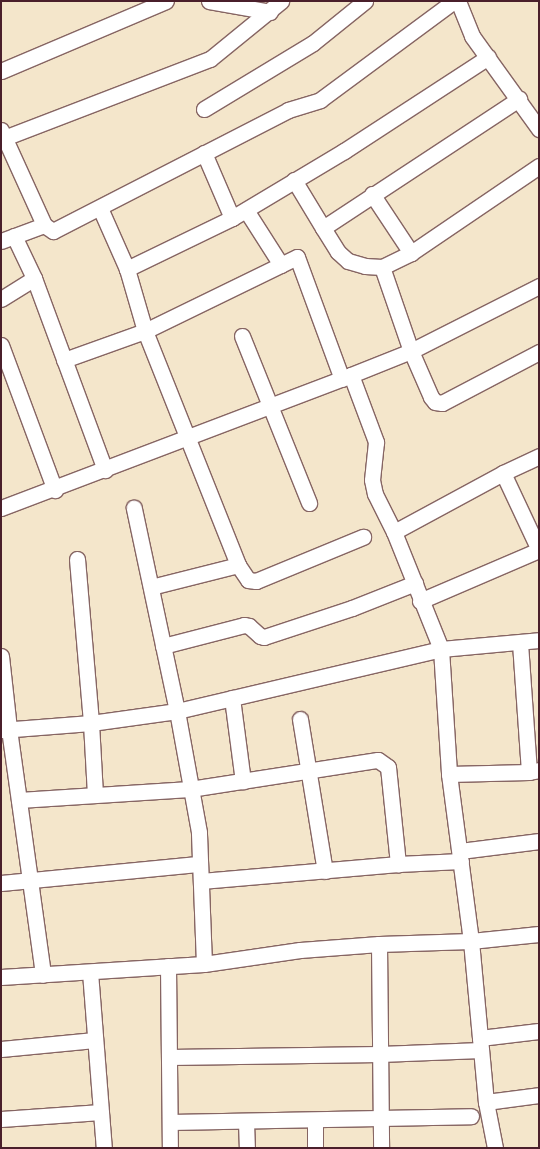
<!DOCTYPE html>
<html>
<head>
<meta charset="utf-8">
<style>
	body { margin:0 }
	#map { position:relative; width:540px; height:1149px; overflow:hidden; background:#f4e6cb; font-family:"IM FELL English",serif }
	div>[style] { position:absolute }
	.roads { filter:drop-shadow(1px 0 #866563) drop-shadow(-1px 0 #866563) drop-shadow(0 1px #866563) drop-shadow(0 -1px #866563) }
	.minor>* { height:15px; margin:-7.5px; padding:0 7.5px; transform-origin:7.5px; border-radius:7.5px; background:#fff }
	span { translate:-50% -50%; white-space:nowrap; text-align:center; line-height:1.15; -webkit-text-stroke:5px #fcf5e5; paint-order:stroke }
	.frame { position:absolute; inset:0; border:2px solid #4a1f2b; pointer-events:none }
</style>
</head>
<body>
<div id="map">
	<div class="roads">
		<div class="minor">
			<div style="left:209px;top:1px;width:62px;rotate:10.2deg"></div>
			<div style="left:458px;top:1px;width:38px;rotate:68deg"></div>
			<div style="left:472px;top:36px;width:115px;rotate:54.2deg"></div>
			<div style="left:1px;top:71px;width:179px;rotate:-23deg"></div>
			<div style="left:204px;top:109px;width:127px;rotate:-31.2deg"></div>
			<div style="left:313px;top:43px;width:67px;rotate:-38.9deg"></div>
			<div style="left:1px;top:130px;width:104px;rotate:65.6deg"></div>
			<div style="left:44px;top:225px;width:11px;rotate:34deg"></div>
			<div style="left:53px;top:231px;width:264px;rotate:-27.2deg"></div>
			<div style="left:288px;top:110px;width:34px;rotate:-17deg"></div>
			<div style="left:320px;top:100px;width:167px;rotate:-36.5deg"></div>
			<div style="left:4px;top:138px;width:221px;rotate:-21deg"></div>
			<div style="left:210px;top:59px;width:92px;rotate:-39.2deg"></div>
			<div style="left:204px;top:153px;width:71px;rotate:66.7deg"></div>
			<div style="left:232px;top:218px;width:117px;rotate:154.1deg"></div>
			<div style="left:127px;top:269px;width:65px;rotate:73.8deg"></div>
			<div style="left:145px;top:331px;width:252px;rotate:68.3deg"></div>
			<div style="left:238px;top:565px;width:18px;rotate:56deg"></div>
			<div style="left:248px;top:580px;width:8px;rotate:7deg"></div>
			<div style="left:256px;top:581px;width:116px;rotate:-22.4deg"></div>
			<div style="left:539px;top:166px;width:155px;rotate:145.8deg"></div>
			<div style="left:411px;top:253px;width:32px;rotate:154deg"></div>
			<div style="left:382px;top:267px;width:89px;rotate:71deg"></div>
			<div style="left:411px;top:351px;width:50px;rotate:66.5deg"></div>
			<div style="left:431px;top:397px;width:6px;rotate:51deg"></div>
			<div style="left:435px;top:402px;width:7px;rotate:8deg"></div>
			<div style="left:442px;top:403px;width:110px;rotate:-27.7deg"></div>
			<div style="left:294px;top:180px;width:56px;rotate:58.9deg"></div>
			<div style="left:323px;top:228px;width:235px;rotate:-33.4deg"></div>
			<div style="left:372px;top:194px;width:71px;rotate:56.5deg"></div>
			<div style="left:100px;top:208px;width:67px;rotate:66.1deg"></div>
			<div style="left:246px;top:210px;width:65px;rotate:57.5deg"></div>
			<div style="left:232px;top:218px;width:131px;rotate:-30.9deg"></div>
			<div style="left:344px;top:151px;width:172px;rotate:-33.1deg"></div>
			<div style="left:323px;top:228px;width:28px;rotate:58deg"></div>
			<div style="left:338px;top:252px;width:13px;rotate:42deg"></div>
			<div style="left:348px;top:261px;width:18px;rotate:16deg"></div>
			<div style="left:365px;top:266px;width:17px;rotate:3deg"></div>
			<div style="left:14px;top:236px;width:47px;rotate:64.5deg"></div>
			<div style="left:34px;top:278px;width:205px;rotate:69.7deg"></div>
			<div style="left:1px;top:241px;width:46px;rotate:-20.4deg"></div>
			<div style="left:1px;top:299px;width:39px;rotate:-32deg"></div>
			<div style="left:242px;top:336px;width:180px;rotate:68.1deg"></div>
			<div style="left:1px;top:345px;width:155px;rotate:69.6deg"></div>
			<div style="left:64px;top:360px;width:86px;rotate:-19.7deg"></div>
			<div style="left:145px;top:331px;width:169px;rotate:-26deg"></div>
			<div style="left:297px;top:257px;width:130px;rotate:69.8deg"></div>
			<div style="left:351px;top:375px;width:65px;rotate:-21.8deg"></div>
			<div style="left:411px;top:351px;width:144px;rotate:-26.9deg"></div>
			<div style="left:503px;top:473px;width:85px;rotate:64.9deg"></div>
			<div style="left:1px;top:508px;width:374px;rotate:-20.8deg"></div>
			<div style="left:351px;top:375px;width:72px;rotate:69.5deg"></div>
			<div style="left:376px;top:442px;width:38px;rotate:96deg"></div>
			<div style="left:372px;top:480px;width:14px;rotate:78deg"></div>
			<div style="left:375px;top:494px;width:42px;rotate:63.4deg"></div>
			<div style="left:394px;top:532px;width:126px;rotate:68.1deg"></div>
			<div style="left:441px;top:649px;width:98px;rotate:-5.2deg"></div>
			<div style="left:394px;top:532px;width:124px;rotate:-28.4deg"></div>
			<div style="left:503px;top:473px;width:40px;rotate:-25deg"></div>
			<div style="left:77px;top:559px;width:165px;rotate:85.1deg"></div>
			<div style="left:91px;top:723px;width:71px;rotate:86.8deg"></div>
			<div style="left:151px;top:587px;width:90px;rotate:-14.2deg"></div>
			<div style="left:420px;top:601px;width:129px;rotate:-23.2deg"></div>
			<div style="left:520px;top:643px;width:129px;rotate:86deg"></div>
			<div style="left:529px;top:772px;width:10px;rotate:-11deg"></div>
			<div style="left:163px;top:646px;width:84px;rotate:-14.5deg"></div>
			<div style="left:244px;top:625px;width:5px;rotate:11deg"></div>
			<div style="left:249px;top:626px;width:15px;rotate:42deg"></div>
			<div style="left:260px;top:636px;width:4px;rotate:14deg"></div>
			<div style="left:264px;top:637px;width:93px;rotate:-18.2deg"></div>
			<div style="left:352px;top:608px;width:68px;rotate:-21.6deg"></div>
			<div style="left:1px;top:656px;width:73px;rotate:83.7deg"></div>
			<div style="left:9px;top:729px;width:248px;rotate:82.1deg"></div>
			<div style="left:232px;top:698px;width:84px;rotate:82.5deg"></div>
			<div style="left:300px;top:719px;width:154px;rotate:80.7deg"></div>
			<div style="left:1px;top:730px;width:90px;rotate:-4.4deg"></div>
			<div style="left:91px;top:723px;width:87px;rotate:-7.9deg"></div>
			<div style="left:177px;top:711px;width:208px;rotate:-102deg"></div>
			<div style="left:449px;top:774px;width:80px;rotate:-1.4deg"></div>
			<div style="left:19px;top:800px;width:171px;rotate:-3.7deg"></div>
			<div style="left:190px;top:789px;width:190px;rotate:-8.8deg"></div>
			<div style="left:378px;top:760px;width:12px;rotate:35deg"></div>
			<div style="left:388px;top:767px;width:98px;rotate:84.1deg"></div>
			<div style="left:460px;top:851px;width:80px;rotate:-7.2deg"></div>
			<div style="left:201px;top:881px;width:198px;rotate:-4.9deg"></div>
			<div style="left:398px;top:864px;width:63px;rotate:-2.7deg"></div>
			<div style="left:1px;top:883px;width:200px;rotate:-5.5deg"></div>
			<div style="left:379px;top:944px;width:204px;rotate:89.4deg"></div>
			<div style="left:204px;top:964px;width:132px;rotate:-92.2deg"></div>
			<div style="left:199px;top:832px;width:123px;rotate:-100.3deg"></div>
			<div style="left:177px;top:711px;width:271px;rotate:-13.2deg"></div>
			<div style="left:441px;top:649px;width:125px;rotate:86.3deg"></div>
			<div style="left:449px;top:774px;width:168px;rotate:82.5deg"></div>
			<div style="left:471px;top:941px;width:162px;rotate:84.7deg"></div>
			<div style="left:486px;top:1102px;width:47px;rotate:78.9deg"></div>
			<div style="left:168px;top:966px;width:182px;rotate:89.4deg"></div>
			<div style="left:90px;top:972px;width:177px;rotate:85.5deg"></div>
			<div style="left:1px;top:977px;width:203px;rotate:-3.7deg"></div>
			<div style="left:204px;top:964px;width:97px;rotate:-8.3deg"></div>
			<div style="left:300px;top:950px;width:79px;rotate:-4.3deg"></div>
			<div style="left:379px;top:944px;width:92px;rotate:-1.9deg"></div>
			<div style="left:471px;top:941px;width:68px;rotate:-5.9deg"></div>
			<div style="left:480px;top:1038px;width:59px;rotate:-6.8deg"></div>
			<div style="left:1px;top:1049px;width:94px;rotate:-5.5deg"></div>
			<div style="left:169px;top:1057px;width:211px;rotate:-0.8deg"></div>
			<div style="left:380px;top:1054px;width:101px;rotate:-2.3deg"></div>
			<div style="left:486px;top:1102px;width:53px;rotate:-7.5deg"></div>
			<div style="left:1px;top:1119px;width:100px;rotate:-4deg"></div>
			<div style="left:170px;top:1122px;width:301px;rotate:-1.1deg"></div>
			<div style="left:246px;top:1122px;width:26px;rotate:88deg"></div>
			<div style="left:315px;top:1148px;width:27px;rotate:-90deg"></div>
		</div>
	</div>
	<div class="frame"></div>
</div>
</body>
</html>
